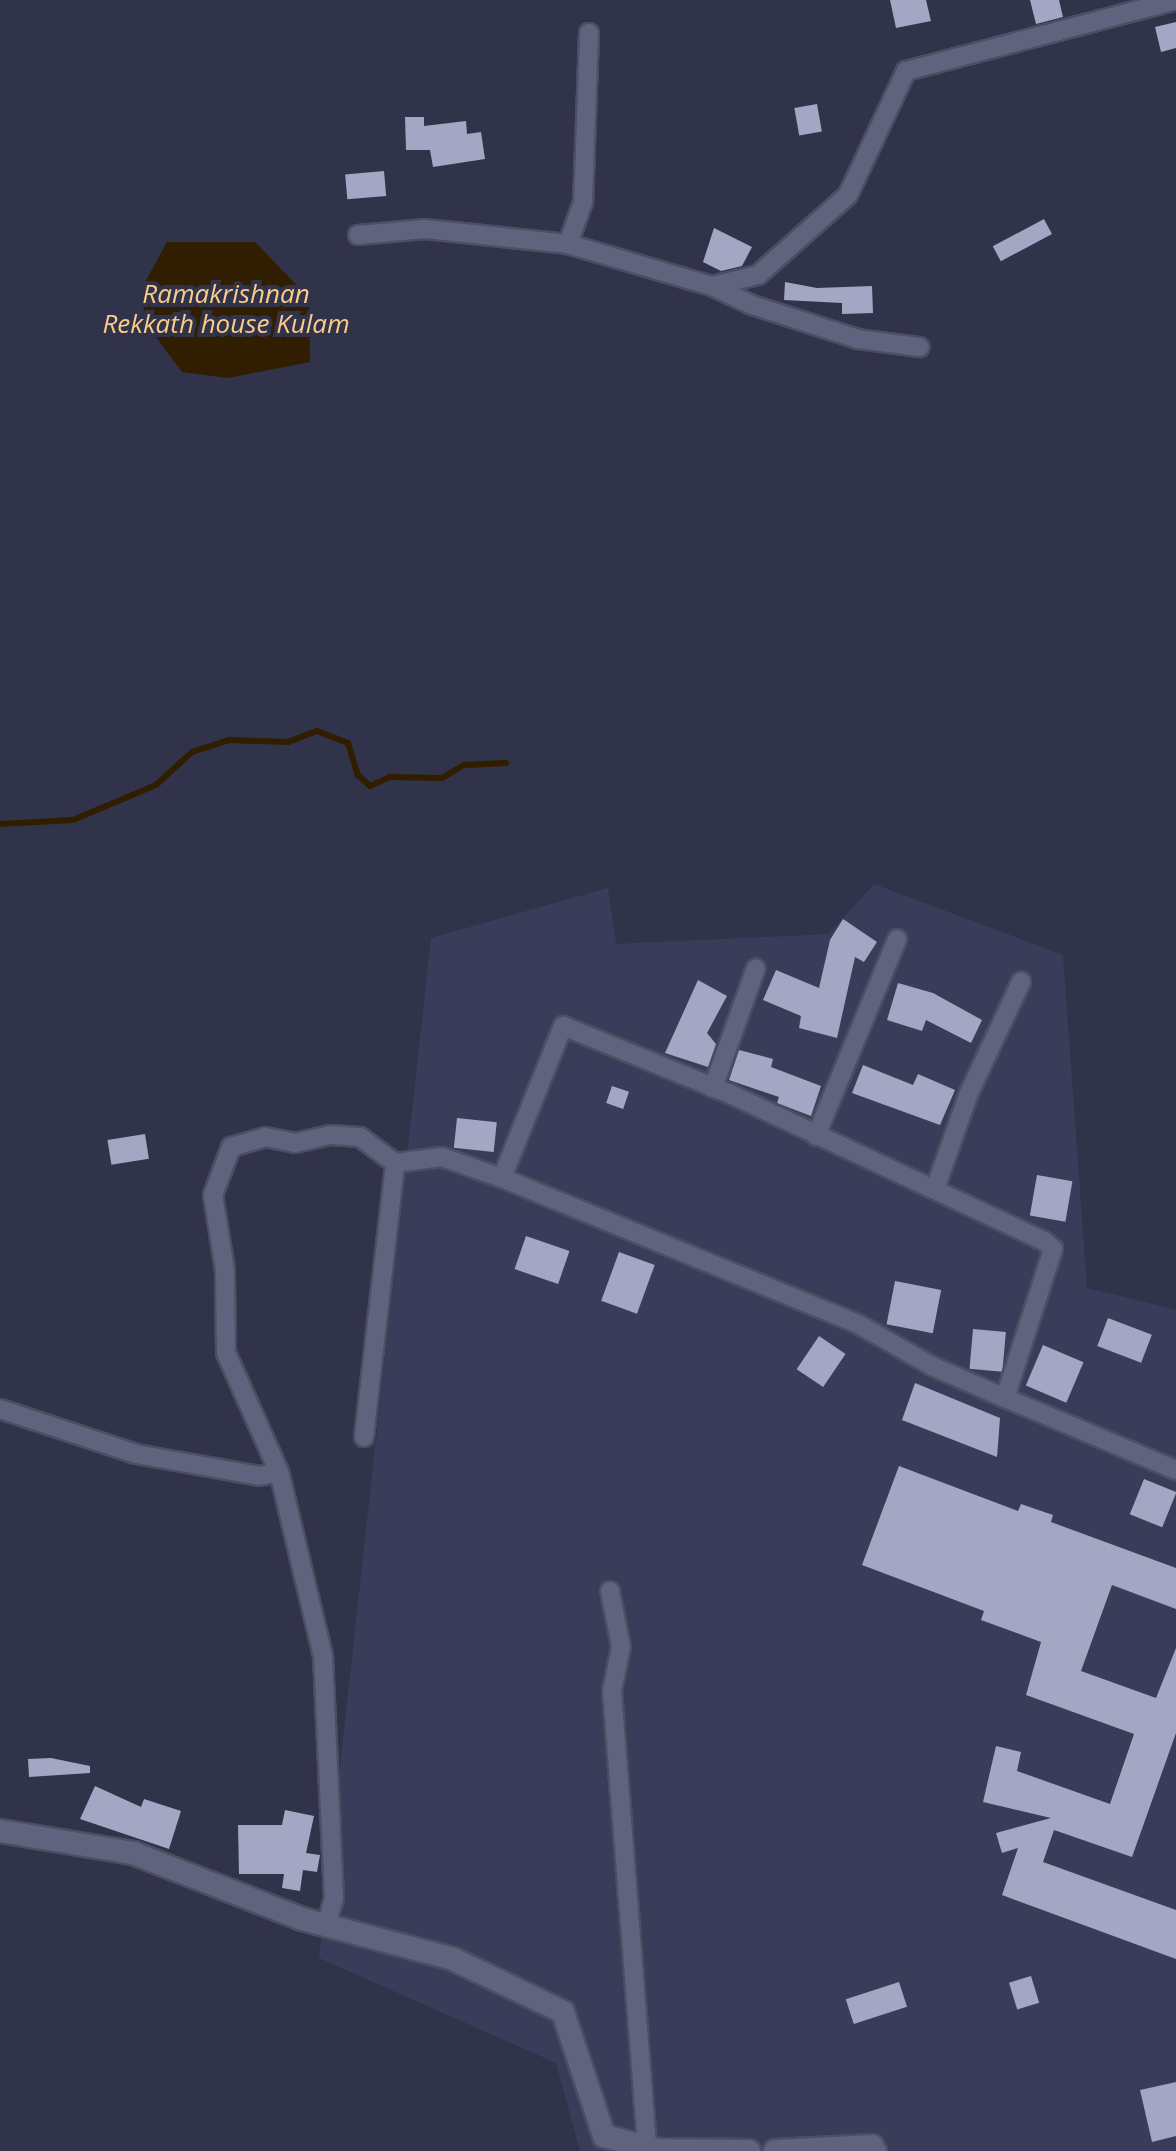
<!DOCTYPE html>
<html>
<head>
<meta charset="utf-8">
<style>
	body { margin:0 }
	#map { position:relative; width:1176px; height:2151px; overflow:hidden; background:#31334a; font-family:"Open Sans",sans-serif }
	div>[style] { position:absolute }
	.built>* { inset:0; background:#3a3d5a }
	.water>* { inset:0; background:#311d00 }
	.stream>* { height:6px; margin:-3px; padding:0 3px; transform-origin:3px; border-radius:3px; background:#311d00 }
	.building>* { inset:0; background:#a4a7c3; transform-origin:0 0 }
	.roads { filter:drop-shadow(2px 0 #4c4e61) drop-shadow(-2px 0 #4c4e61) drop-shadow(0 2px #4c4e61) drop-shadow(0 -2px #4c4e61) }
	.minor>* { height:18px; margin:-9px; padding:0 9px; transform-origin:9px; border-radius:9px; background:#60637d }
	.tertiary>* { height:22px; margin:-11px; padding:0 11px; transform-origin:11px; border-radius:11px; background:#60637d }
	span { translate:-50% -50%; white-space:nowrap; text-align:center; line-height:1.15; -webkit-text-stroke:8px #31334a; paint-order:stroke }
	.water-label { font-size:26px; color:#facb89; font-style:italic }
</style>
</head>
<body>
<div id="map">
	<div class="built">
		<div style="clip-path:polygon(874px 884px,1063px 955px,1087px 1288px,1176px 1310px,1176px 2151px,580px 2151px,556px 2063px,319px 1958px,431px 938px,608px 888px,616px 944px,829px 934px)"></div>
	</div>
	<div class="water">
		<div style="clip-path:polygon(167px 242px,255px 242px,309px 298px,310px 362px,228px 378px,182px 372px,144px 321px,143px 286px)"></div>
	</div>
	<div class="stream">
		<div style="left:0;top:824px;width:73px;rotate:-3.1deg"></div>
		<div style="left:73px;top:820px;width:90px;rotate:-22.9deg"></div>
		<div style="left:156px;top:785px;width:49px;rotate:-42.5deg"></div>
		<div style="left:192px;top:752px;width:40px;rotate:-18deg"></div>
		<div style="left:230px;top:740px;width:58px;rotate:2deg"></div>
		<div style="left:288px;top:742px;width:31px;rotate:-21deg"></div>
		<div style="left:317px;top:731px;width:33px;rotate:21deg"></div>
		<div style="left:348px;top:743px;width:34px;rotate:73deg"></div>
		<div style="left:358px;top:775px;width:16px;rotate:43deg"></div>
		<div style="left:370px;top:786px;width:22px;rotate:-24deg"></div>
		<div style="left:390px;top:777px;width:52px;rotate:1.1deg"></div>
		<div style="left:442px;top:778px;width:26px;rotate:-31deg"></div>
		<div style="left:464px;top:765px;width:42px;rotate:-2.7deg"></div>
	</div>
	<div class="building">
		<div style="clip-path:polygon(890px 0,926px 0,931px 21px,896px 28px)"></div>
		<div style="clip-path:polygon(1030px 0,1059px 0,1063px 17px,1036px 24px)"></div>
		<div style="clip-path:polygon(1176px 22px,1176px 48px,1161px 52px,1155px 27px)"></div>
		<div style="left:817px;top:104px;width:28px;height:23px;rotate:80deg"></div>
		<div style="clip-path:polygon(405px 117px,424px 117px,424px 126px,466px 121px,467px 134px,481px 132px,485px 159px,433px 167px,430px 150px,406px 150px)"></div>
		<div style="left:384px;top:171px;width:25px;height:39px;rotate:85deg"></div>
		<div style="left:1044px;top:219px;width:17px;height:58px;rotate:62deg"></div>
		<div style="clip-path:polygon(714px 228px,752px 247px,742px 266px,721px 271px,703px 262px)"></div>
		<div style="clip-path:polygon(785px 282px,817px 288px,872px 286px,873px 313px,842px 314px,842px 303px,784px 300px)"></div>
		<div style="clip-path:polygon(843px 919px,877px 942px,864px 962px,855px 957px,837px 1038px,799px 1028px,801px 1016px,763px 1000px,776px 970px,819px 988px,830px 940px)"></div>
		<div style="clip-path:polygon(698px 980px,727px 996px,707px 1033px,716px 1044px,708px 1067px,665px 1053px)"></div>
		<div style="clip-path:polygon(898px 983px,933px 993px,982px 1020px,971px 1043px,926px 1020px,922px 1031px,887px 1020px)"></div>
		<div style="clip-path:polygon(739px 1050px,773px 1059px,771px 1067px,821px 1086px,811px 1116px,777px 1103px,779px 1097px,729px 1080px)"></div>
		<div style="clip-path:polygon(863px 1065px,913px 1085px,918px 1074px,955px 1090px,940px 1125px,852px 1093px)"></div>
		<div style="left:612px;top:1086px;width:18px;height:18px;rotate:19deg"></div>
		<div style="left:457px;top:1118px;width:40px;height:30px;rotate:6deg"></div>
		<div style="left:145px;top:1134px;width:25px;height:38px;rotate:81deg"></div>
		<div style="left:1037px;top:1175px;width:36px;height:41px;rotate:10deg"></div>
		<div style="left:526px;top:1236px;width:46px;height:35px;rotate:19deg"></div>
		<div style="left:619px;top:1252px;width:38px;height:52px;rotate:20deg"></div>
		<div style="left:895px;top:1281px;width:47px;height:44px;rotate:11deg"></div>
		<div style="left:1108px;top:1318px;width:47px;height:30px;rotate:21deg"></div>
		<div style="left:973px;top:1329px;width:33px;height:40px;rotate:5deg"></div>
		<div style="left:819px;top:1336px;width:32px;height:40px;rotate:34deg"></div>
		<div style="left:1043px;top:1345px;width:44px;height:44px;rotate:23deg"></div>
		<div style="clip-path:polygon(915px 1383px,1000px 1418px,997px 1457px,902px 1420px)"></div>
		<div style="clip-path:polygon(899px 1466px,1018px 1511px,1021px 1504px,1053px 1515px,1051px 1522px,1176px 1568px,1176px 1609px,1112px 1585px,1081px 1671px,1156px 1698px,1176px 1648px,1176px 1733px,1132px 1857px,1054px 1830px,1043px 1862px,1176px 1910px,1176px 1959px,1002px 1895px,1018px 1848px,1002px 1853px,996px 1833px,1051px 1818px,983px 1802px,996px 1746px,1021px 1752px,1017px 1771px,1110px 1804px,1134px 1734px,1026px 1695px,1041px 1642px,981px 1620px,984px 1611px,862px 1565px)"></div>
		<div style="left:1144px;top:1479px;width:35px;height:38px;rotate:22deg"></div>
		<div style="clip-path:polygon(51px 1758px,90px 1766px,90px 1773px,29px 1777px,28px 1759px)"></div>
		<div style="clip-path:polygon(95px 1786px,141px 1807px,144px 1799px,181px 1811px,169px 1849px,80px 1819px)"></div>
		<div style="clip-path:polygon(285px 1810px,314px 1816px,306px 1853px,320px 1855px,317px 1872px,303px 1870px,300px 1891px,282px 1888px,284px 1874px,239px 1874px,238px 1825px,282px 1825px)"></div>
		<div style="left:1031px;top:1976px;width:28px;height:23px;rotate:73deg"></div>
		<div style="left:899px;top:1982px;width:26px;height:56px;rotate:72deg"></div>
		<div style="clip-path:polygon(1176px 2082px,1176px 2136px,1152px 2142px,1140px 2090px)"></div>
	</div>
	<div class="roads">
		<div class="minor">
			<div style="left:589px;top:33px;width:169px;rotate:92deg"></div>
			<div style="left:583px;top:202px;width:45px;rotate:109.7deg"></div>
			<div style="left:568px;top:244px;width:150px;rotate:16.3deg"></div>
			<div style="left:712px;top:286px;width:47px;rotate:-13.4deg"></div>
			<div style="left:758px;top:275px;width:120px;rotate:-41.6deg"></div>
			<div style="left:848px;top:195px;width:137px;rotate:-64.9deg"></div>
			<div style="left:906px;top:71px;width:279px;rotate:-14.7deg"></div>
			<div style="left:358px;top:235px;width:67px;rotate:-5.1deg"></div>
			<div style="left:425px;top:229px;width:144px;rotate:6deg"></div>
			<div style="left:712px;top:286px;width:44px;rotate:25.4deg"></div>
			<div style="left:752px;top:305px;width:111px;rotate:17.8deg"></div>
			<div style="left:858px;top:339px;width:62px;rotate:7.5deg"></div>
			<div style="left:713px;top:1088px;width:127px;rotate:-70.3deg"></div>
			<div style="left:816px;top:1136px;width:213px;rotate:-67.6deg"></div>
			<div style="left:935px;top:1189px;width:102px;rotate:-70.5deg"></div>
			<div style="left:969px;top:1093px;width:123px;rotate:-64.9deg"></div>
			<div style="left:1005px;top:1398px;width:157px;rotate:-72.1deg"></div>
			<div style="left:1053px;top:1249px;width:12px;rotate:-138deg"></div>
			<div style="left:1044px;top:1241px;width:347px;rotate:-154.9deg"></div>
			<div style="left:730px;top:1094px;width:180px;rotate:-157.8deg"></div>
			<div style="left:563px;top:1026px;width:164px;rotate:111.9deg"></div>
			<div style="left:502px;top:1178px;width:385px;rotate:22.3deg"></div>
			<div style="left:858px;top:1324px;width:85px;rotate:29.6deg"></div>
			<div style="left:932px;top:1366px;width:80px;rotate:23.7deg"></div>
			<div style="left:1005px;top:1398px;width:75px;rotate:22.8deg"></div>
			<div style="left:1074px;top:1427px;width:111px;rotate:22.9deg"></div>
			<div style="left:0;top:1409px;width:143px;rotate:18.3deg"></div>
			<div style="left:136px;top:1454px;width:125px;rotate:10.1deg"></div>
			<div style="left:259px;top:1476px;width:20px;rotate:-11deg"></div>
			<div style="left:364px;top:1437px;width:276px;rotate:-83.5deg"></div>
			<div style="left:395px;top:1163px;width:47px;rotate:-7.3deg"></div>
			<div style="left:442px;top:1157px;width:64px;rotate:19.3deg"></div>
			<div style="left:610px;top:1591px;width:57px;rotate:78.9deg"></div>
			<div style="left:621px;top:1647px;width:45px;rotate:101.6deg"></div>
			<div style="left:612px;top:1691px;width:457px;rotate:85.6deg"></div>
			<div style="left:326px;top:1926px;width:29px;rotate:-74deg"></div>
			<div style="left:334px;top:1898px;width:242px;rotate:-92.6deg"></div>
			<div style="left:323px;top:1656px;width:189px;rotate:-103.4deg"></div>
			<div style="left:279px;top:1472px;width:130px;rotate:-114deg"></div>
			<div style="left:226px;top:1353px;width:83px;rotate:-90.7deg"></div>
			<div style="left:225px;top:1270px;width:76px;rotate:-99.1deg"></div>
			<div style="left:213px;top:1195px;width:51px;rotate:-69.4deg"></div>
			<div style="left:231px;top:1147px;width:35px;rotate:-16deg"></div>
			<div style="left:265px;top:1137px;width:31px;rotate:11deg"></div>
			<div style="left:295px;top:1143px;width:36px;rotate:-13deg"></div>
			<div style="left:330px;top:1135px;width:30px;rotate:4deg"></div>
			<div style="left:360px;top:1137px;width:44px;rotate:36.6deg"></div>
		</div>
		<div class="tertiary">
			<div style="left:0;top:1831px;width:135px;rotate:9.4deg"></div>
			<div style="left:133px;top:1853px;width:181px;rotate:21.3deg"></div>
			<div style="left:302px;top:1919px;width:156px;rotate:14.8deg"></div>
			<div style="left:453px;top:1959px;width:122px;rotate:25.7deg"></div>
			<div style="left:563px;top:2012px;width:131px;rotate:71.7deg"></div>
			<div style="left:604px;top:2136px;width:57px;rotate:14.3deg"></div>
			<div style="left:659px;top:2150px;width:90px;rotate:0.6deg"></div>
			<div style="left:775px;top:2151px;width:97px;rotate:-3deg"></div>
			<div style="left:872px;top:2146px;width:6px;rotate:59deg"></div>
		</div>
	</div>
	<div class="water-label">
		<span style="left:226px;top:309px">Ramakrishnan<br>Rekkath house Kulam</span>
	</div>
</div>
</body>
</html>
